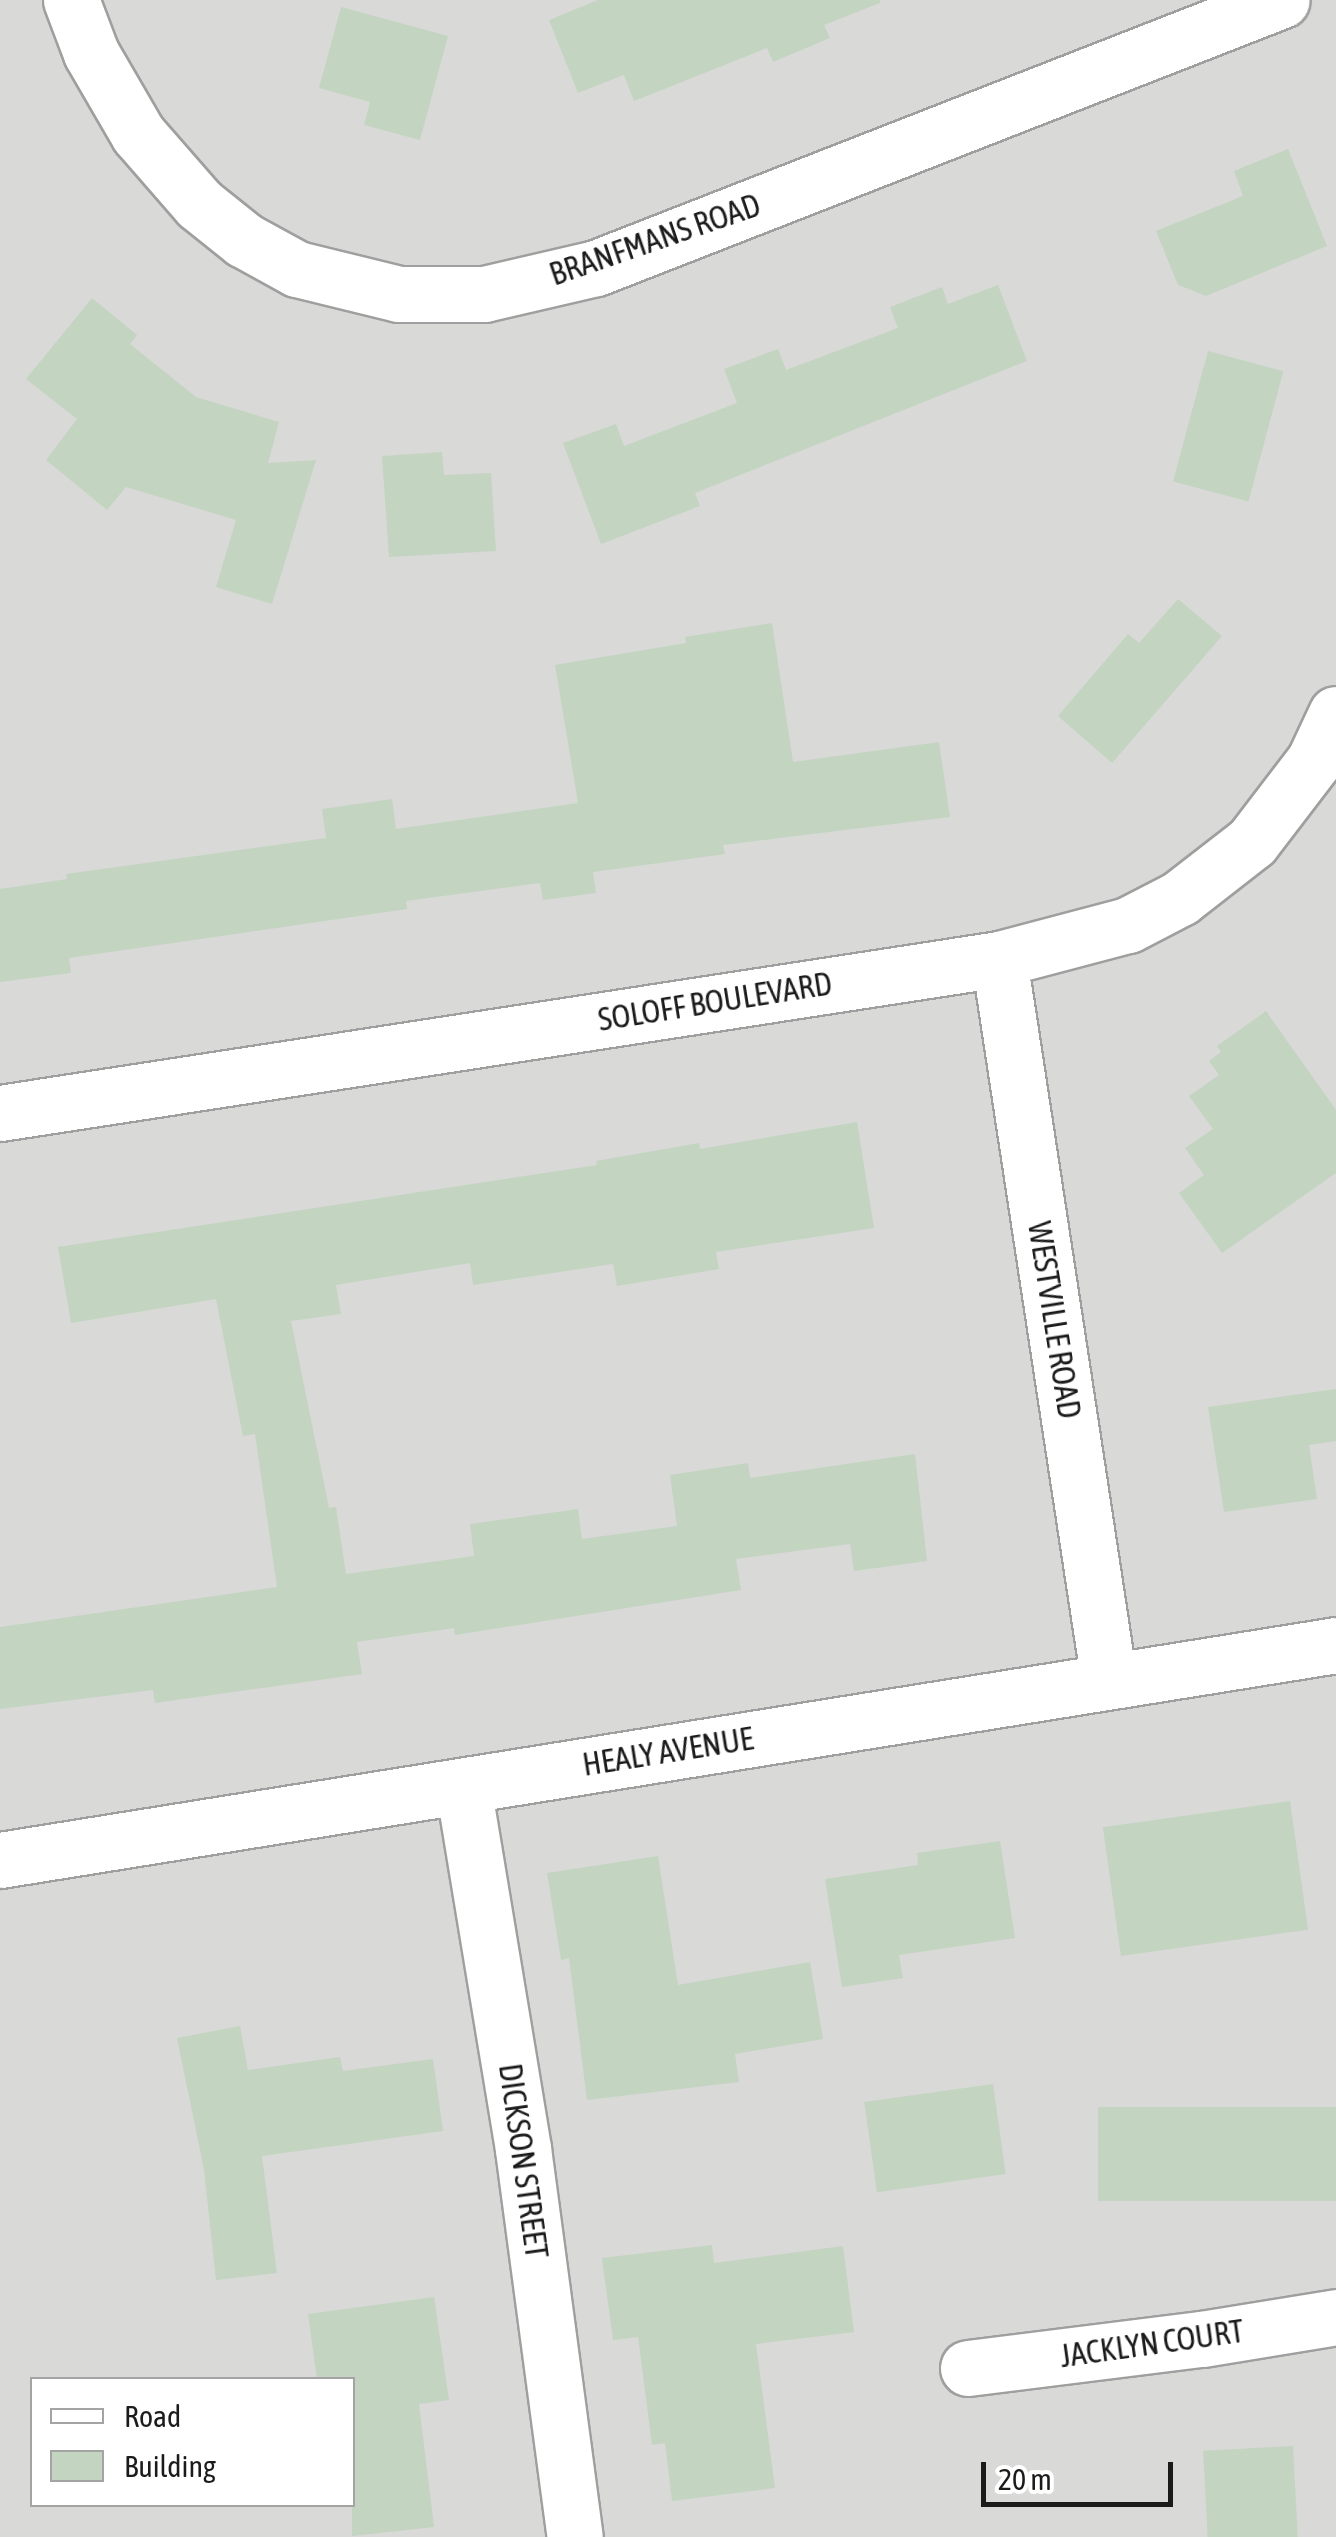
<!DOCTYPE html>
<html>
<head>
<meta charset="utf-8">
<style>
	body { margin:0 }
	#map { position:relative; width:1336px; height:2537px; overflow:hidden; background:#e0ede2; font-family:"Asap Condensed",sans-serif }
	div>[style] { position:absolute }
	.residential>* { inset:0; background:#d9d9d8 }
	.building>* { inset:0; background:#c3d4c1; transform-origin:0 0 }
	.roads { filter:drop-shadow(2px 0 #9f9f9f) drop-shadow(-2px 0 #9f9f9f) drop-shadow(0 2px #9f9f9f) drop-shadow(0 -2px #9f9f9f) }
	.minor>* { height:55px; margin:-27.5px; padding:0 27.5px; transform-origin:27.5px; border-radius:27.5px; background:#fff }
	span { translate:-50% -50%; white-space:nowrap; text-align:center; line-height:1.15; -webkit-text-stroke:8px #fff; paint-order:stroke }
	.street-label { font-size:32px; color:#1b1b1b }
	.legend { position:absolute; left:30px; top:2377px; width:325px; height:130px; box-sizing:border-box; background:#fff; border:2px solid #a4a4a4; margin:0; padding:12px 18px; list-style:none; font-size:30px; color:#1b1b1b }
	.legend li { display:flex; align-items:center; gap:20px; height:50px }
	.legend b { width:50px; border:2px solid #a4a4a4 }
	.scale { position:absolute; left:981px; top:2462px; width:192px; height:45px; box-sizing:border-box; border:5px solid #1b1b1b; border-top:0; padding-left:12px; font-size:30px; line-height:35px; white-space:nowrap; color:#1b1b1b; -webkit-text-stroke:8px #fff; paint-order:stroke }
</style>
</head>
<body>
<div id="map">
	<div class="residential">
		<div style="clip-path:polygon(evenodd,0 0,1336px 0,1336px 2537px,0 2537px,0 0,32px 2380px,352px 2380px,352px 2504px,32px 2504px,32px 2380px)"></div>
	</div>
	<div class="building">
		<div style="clip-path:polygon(598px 0,880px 0,880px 3px,824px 25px,830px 38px,773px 62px,767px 48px,634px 101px,624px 75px,578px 93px,549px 20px)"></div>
		<div style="clip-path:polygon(341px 7px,448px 36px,420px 140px,364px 125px,370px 102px,319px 88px)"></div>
		<div style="clip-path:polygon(1288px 149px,1327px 246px,1206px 296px,1178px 285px,1156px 231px,1243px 196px,1234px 171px)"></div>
		<div style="clip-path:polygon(998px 285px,1027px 361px,695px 493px,700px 506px,601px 544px,563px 443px,616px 424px,624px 446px,737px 403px,724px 369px,778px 349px,786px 370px,898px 328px,890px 307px,942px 287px,948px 304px)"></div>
		<div style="clip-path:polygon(92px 298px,137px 335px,130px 344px,196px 397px,279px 422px,268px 463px,316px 460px,272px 604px,216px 587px,236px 520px,126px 487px,107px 510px,46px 460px,77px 419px,26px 379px)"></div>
		<div style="left:1208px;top:351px;width:78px;height:135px;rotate:15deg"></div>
		<div style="clip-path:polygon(442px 452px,444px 475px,491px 473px,496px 551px,389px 557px,382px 456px)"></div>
		<div style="clip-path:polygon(1178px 599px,1222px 636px,1112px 763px,1058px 716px,1128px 634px,1139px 643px)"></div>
		<div style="clip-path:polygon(772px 623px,793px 762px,939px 742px,950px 817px,723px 845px,725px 854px,593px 872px,596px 893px,543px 900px,540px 883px,406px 901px,407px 909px,69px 958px,71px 973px,0 982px,0 889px,67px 879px,66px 874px,326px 838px,322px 809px,392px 799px,396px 829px,578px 803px,555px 665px,686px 643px,685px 637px)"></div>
		<div style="clip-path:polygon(1266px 1011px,1336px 1110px,1336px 1173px,1222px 1253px,1179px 1193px,1204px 1175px,1185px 1148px,1213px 1129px,1189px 1096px,1219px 1075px,1209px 1061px,1221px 1052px,1217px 1046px)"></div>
		<div style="clip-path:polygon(857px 1122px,874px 1228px,716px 1252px,719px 1269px,617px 1286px,613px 1264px,473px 1285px,470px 1263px,336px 1285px,341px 1314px,291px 1321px,329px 1508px,336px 1507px,346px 1574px,474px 1556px,470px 1524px,578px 1509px,582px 1539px,677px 1526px,670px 1475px,748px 1463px,750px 1478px,915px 1454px,927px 1561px,854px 1571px,850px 1544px,736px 1559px,741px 1590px,455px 1635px,454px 1628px,357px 1642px,362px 1674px,155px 1703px,153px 1690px,0 1709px,0 1627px,277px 1587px,255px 1434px,243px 1436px,216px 1299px,71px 1323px,58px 1247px,597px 1165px,596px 1161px,699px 1143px,700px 1149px)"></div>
		<div style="clip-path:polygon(1336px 1389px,1336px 1441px,1309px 1445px,1317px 1499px,1224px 1512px,1208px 1407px)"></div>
		<div style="left:1290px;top:1801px;width:130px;height:189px;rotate:82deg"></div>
		<div style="clip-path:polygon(1000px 1841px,1015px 1938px,899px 1955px,903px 1978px,842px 1987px,825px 1879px,918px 1865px,917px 1853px)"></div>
		<div style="clip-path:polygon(658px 1856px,678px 1985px,810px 1962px,823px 2039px,735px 2054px,739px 2082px,587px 2100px,569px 1958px,561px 1960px,547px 1873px)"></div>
		<div style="clip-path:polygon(240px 2026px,248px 2070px,340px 2057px,343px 2071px,433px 2059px,443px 2131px,262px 2156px,277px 2273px,216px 2280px,204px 2170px,177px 2038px)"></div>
		<div style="left:993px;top:2084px;width:91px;height:130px;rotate:82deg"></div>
		<div style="left:1336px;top:2107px;width:94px;height:238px;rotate:90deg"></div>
		<div style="clip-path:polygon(712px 2245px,714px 2263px,843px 2246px,854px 2332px,756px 2344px,775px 2488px,672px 2501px,665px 2443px,652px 2445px,638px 2337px,613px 2340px,602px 2258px)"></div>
		<div style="clip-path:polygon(434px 2297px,449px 2400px,419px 2404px,434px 2527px,352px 2536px,352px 2380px,317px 2380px,308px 2314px)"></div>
		<div style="left:1293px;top:2446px;width:91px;height:90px;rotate:87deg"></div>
	</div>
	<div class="roads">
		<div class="minor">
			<div style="left:71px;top:0;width:57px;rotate:69.3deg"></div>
			<div style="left:91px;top:53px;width:94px;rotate:59.9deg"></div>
			<div style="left:138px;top:134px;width:93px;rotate:48.9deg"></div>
			<div style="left:199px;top:204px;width:58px;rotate:38.7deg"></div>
			<div style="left:244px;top:240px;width:60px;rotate:28.7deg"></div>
			<div style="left:297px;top:269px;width:105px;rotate:13.8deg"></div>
			<div style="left:399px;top:294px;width:85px"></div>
			<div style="left:484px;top:294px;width:115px;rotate:-13.1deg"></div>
			<div style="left:596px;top:268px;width:736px;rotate:-21.34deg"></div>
			<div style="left:999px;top:959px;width:730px;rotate:81.34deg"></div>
			<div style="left:0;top:1113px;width:1011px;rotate:-8.76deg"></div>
			<div style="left:999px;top:959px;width:133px;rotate:-14.8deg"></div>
			<div style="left:1128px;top:925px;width:59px;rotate:-27.4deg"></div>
			<div style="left:1180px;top:898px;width:91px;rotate:-37.9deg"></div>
			<div style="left:1252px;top:842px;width:102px;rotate:-52.6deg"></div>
			<div style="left:1314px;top:761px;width:52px;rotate:-64.9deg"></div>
			<div style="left:463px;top:1786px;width:368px;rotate:80.6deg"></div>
			<div style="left:523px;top:2149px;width:391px;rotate:82.4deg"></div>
			<div style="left:0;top:1860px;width:1353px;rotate:-9.14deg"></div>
			<div style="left:968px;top:2368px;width:236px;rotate:-7.1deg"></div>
			<div style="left:1202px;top:2339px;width:136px;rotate:-9.3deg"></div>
		</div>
	</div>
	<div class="street-label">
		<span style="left:655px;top:240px;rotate:-19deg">BRANFMANS ROAD</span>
		<span style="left:715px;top:1002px;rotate:-9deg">SOLOFF BOULEVARD</span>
		<span style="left:1054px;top:1320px;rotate:81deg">WESTVILLE ROAD</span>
		<span style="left:668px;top:1752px;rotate:-9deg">HEALY AVENUE</span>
		<span style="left:523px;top:2161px;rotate:82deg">DICKSON STREET</span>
		<span style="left:1152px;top:2344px;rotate:-8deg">JACKLYN COURT</span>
	</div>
	<ul class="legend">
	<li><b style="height:12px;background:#fff"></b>Road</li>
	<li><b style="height:28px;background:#c3d4c1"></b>Building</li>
	</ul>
	<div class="scale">20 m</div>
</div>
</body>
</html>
